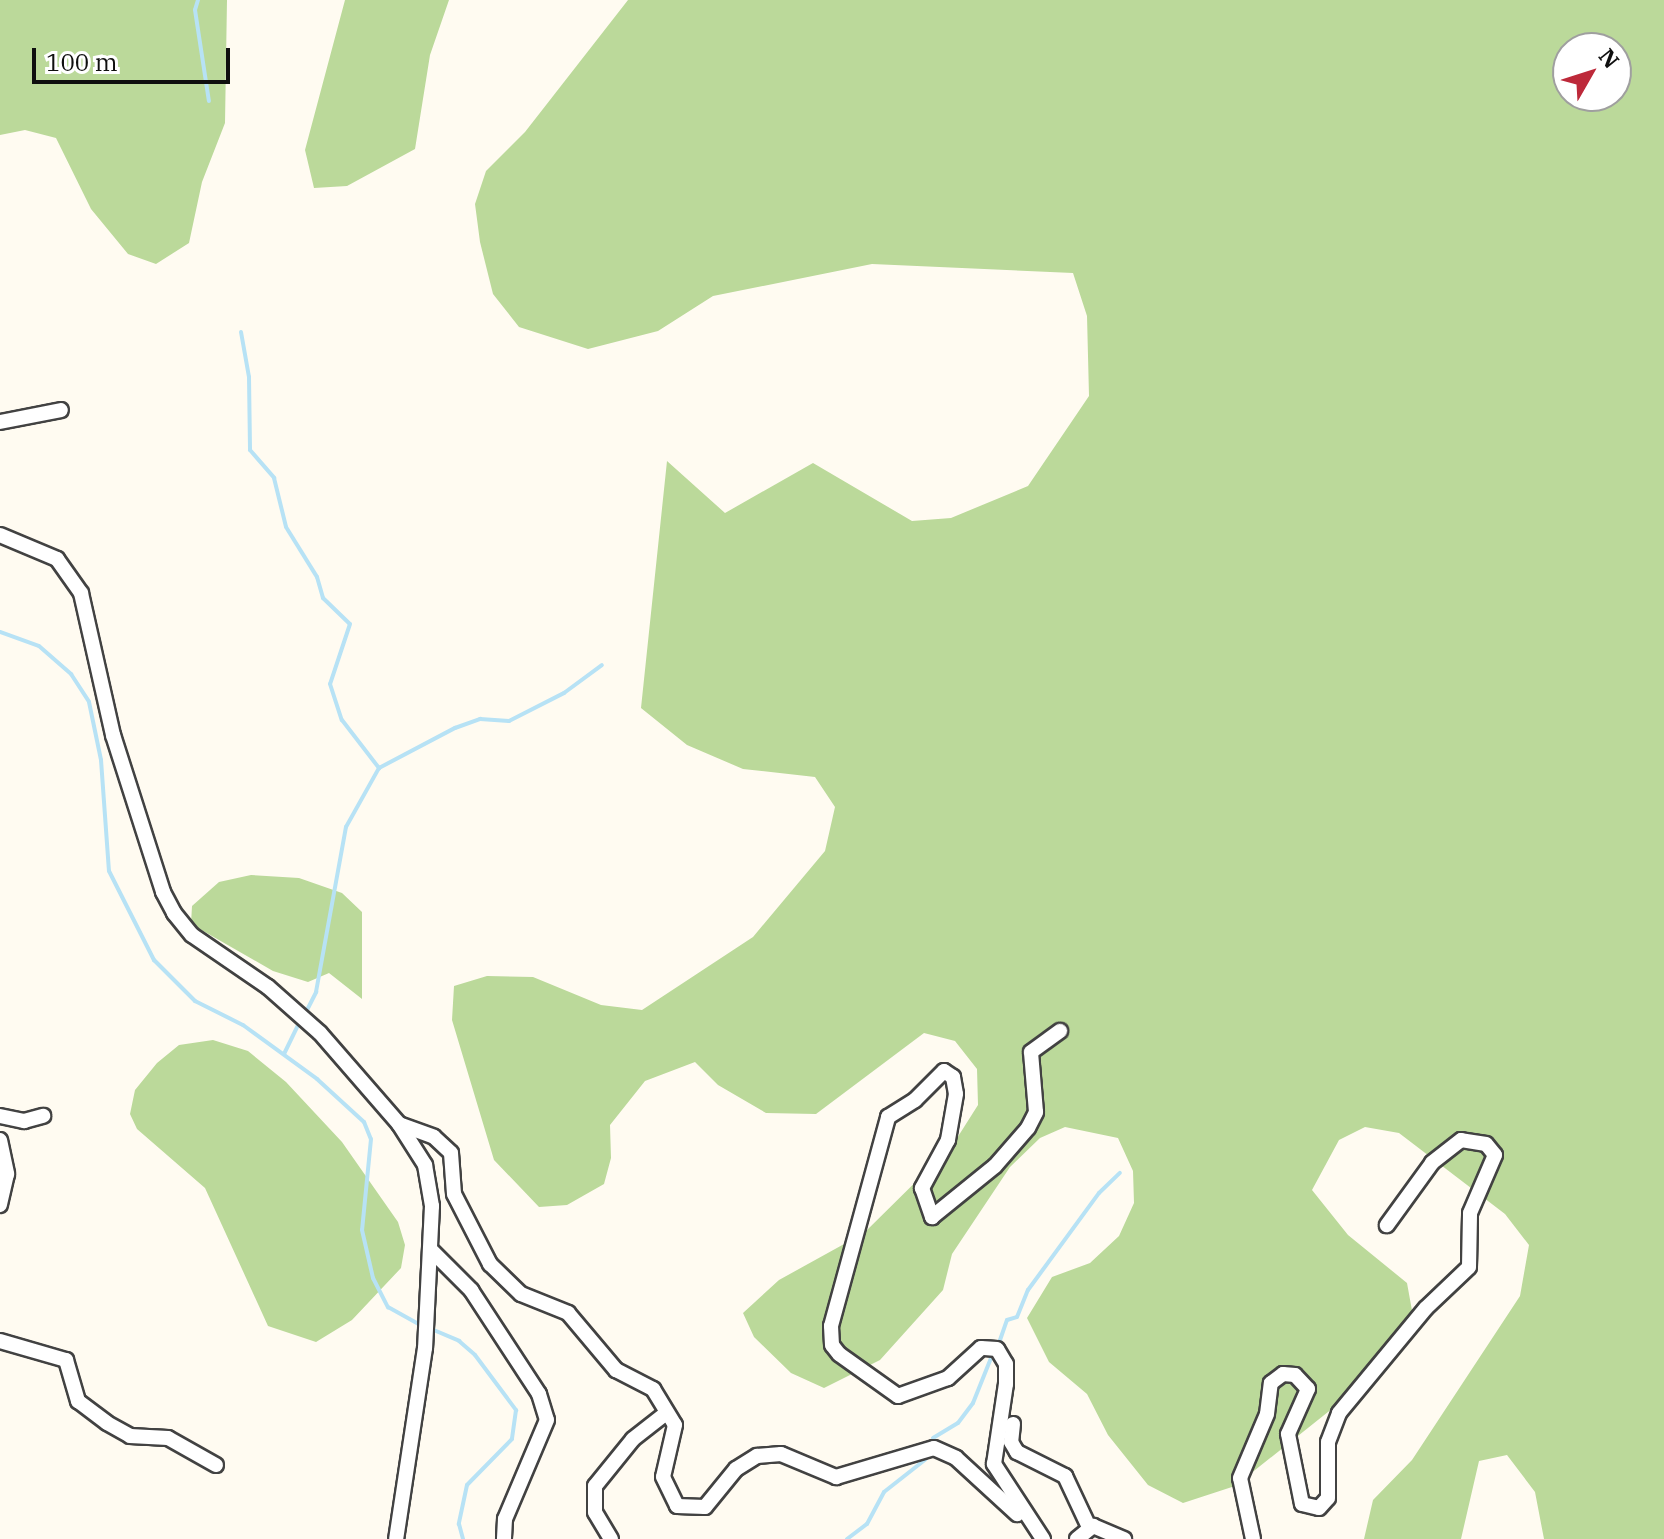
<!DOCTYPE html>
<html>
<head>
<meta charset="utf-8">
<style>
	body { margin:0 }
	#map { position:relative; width:1664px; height:1539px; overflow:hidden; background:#fffbf1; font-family:"IBM Plex Serif",serif }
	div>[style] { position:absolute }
	.forest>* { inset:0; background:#bbd99a }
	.stream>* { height:4px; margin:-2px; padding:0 2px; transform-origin:2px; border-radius:2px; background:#b7e2f5 }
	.roads { filter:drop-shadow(2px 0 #424242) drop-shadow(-2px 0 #424242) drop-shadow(0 2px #424242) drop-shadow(0 -2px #424242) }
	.minor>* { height:14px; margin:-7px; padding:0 7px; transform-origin:7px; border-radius:7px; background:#fff }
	span { translate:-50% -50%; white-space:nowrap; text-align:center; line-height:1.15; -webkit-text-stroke:8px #fff; paint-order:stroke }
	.north { position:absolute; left:1552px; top:32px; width:80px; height:80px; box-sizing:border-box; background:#fff; border:2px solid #9f9f9f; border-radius:50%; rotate:51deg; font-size:22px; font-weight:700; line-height:32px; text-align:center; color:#0f0f0f }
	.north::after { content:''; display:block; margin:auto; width:28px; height:36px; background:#bd293a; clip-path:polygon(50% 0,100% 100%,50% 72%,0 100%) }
	.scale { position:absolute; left:32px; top:48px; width:198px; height:36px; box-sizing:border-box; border:4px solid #0f0f0f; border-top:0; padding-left:10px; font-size:24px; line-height:28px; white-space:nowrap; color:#0f0f0f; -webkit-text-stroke:6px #fff; paint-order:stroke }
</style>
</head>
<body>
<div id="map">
	<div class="forest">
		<div style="clip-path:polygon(0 0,227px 0,225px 123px,202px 182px,189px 243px,156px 264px,128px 254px,91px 209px,56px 138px,25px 130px,0 135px)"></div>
		<div style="clip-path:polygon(345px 0,449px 0,430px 55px,415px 149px,347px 186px,314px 188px,305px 150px)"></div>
		<div style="clip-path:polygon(evenodd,628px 0,1664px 0,1664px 1539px,1544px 1539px,1535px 1492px,1507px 1455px,1479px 1461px,1461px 1539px,1364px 1539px,1373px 1500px,1412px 1460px,1520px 1296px,1529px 1245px,1505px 1214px,1399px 1133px,1365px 1127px,1339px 1140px,1312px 1190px,1348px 1235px,1407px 1283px,1413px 1316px,1343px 1400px,1235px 1486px,1183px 1503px,1148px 1485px,1108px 1435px,1087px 1394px,1049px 1362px,1027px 1318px,1052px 1277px,1090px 1263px,1119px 1236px,1134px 1203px,1133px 1171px,1118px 1138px,1065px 1127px,1040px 1138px,1010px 1167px,952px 1254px,943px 1290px,880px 1360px,824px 1388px,791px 1373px,754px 1337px,743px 1313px,779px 1280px,864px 1233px,952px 1146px,978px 1105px,977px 1069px,955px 1041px,924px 1033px,816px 1114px,766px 1113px,718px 1085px,695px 1062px,645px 1081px,610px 1125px,611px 1158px,604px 1184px,567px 1205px,539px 1207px,494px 1160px,452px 1020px,454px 986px,487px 976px,533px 977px,601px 1005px,642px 1010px,753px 937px,825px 851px,835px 807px,815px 777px,743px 769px,687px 745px,641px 708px,667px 461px,725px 513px,813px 463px,912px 521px,951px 518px,1028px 486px,1089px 396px,1087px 316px,1073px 273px,872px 264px,713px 296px,658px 331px,588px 349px,519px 327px,493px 294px,480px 242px,475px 204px,486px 171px,525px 132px,628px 0,1568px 48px,1616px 48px,1616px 96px,1568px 96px,1568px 48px)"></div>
		<div style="clip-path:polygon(251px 875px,299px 878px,342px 893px,362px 912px,362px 999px,329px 973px,308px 982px,273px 971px,191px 924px,192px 906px,219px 882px)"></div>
		<div style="clip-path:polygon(213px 1040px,248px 1051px,286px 1082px,342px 1142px,398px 1222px,405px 1245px,401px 1268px,352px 1320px,316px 1342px,268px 1326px,205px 1188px,137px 1129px,130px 1114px,135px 1090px,157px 1063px,179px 1045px)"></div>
	</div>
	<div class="stream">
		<div style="left:198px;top:0;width:10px;rotate:107deg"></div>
		<div style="left:195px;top:10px;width:92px;rotate:81.3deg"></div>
		<div style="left:241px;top:332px;width:46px;rotate:79.9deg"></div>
		<div style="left:249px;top:377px;width:73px;rotate:89.2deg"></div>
		<div style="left:250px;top:450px;width:37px;rotate:49deg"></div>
		<div style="left:274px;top:478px;width:50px;rotate:76.2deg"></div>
		<div style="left:286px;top:527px;width:59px;rotate:58.2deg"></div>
		<div style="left:317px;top:577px;width:22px;rotate:74deg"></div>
		<div style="left:323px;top:598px;width:37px;rotate:44deg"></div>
		<div style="left:350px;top:624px;width:63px;rotate:108.4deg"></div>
		<div style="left:330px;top:684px;width:38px;rotate:72deg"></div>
		<div style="left:342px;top:720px;width:61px;rotate:52.4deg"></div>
		<div style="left:0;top:632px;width:41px;rotate:19.7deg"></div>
		<div style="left:39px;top:646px;width:43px;rotate:41.2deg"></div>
		<div style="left:71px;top:674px;width:33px;rotate:57deg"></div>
		<div style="left:89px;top:702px;width:59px;rotate:78.3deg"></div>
		<div style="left:101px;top:760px;width:111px;rotate:85.9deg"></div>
		<div style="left:109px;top:871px;width:100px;rotate:63.2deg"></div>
		<div style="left:154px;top:960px;width:58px;rotate:45deg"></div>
		<div style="left:195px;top:1001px;width:54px;rotate:26.6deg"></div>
		<div style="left:243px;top:1025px;width:92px;rotate:36.1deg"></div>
		<div style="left:317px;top:1079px;width:64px;rotate:42.5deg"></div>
		<div style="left:364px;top:1122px;width:18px;rotate:68deg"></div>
		<div style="left:371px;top:1139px;width:91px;rotate:95.6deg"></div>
		<div style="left:362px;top:1230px;width:49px;rotate:77.1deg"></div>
		<div style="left:373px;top:1278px;width:33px;rotate:63deg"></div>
		<div style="left:388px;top:1307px;width:38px;rotate:29deg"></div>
		<div style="left:305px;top:1014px;width:25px;rotate:-63deg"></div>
		<div style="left:316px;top:992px;width:168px;rotate:-79.7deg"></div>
		<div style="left:346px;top:827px;width:68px;rotate:-60.8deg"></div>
		<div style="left:379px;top:768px;width:86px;rotate:-27.8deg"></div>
		<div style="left:455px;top:728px;width:27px;rotate:-20deg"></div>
		<div style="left:480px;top:719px;width:29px;rotate:4deg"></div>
		<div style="left:509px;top:721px;width:62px;rotate:-27deg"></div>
		<div style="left:564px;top:693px;width:47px;rotate:-36.4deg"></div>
		<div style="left:284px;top:1054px;width:37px;rotate:-64deg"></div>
		<div style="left:429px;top:1328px;width:33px;rotate:23deg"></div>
		<div style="left:459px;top:1341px;width:21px;rotate:41deg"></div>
		<div style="left:475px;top:1355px;width:69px;rotate:53.3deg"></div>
		<div style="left:516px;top:1410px;width:29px;rotate:98deg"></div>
		<div style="left:512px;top:1439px;width:64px;rotate:134.4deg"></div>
		<div style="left:467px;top:1485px;width:40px;rotate:102deg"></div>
		<div style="left:459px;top:1524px;width:16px;rotate:75deg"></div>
		<div style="left:999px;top:1343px;width:24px;rotate:-71deg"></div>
		<div style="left:1007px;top:1320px;width:10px;rotate:-17deg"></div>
		<div style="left:1017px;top:1317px;width:29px;rotate:-68deg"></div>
		<div style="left:1028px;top:1290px;width:120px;rotate:-53.8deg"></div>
		<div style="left:1099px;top:1193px;width:29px;rotate:-44deg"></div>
		<div style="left:933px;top:1438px;width:29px;rotate:-31deg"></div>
		<div style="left:958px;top:1423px;width:25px;rotate:-53deg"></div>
		<div style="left:973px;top:1403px;width:48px;rotate:-68.2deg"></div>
		<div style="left:847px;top:1539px;width:25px;rotate:-37deg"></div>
		<div style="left:867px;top:1524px;width:36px;rotate:-62deg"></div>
		<div style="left:884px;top:1492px;width:53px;rotate:-38.2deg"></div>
	</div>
	<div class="roads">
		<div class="minor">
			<div style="left:0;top:422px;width:62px;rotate:-11.1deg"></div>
			<div style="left:0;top:535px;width:62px;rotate:22.8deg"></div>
			<div style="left:57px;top:559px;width:42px;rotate:54.8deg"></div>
			<div style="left:81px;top:593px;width:146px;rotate:77.3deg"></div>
			<div style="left:113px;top:735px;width:165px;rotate:72.3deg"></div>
			<div style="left:163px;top:892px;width:24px;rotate:62deg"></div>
			<div style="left:174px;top:913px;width:28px;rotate:51deg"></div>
			<div style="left:192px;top:935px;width:92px;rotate:34.4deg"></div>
			<div style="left:268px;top:987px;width:69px;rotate:41.5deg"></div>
			<div style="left:320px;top:1033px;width:121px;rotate:49deg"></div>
			<div style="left:399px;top:1124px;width:49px;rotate:57.6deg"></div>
			<div style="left:425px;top:1165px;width:42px;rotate:80.3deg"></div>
			<div style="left:432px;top:1206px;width:142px;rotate:92.8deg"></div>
			<div style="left:425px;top:1348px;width:193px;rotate:98.6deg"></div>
			<div style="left:0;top:1116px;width:25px;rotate:12deg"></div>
			<div style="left:24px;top:1121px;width:20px;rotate:-15deg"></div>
			<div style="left:399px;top:1124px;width:37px;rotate:20deg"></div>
			<div style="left:434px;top:1137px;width:23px;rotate:43deg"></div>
			<div style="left:451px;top:1153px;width:41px;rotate:85.8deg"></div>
			<div style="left:454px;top:1194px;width:79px;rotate:62.8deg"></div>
			<div style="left:490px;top:1264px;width:43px;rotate:44.1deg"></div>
			<div style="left:521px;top:1294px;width:51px;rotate:22deg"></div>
			<div style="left:568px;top:1313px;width:75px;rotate:49.9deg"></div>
			<div style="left:616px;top:1370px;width:42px;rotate:27.2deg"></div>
			<div style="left:653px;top:1389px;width:42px;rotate:58.6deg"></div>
			<div style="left:675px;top:1425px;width:53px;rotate:103deg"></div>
			<div style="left:663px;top:1477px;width:32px;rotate:64deg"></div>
			<div style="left:677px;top:1506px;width:28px;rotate:2deg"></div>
			<div style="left:705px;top:1507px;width:49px;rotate:-50.8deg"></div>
			<div style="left:736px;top:1469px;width:25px;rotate:-32deg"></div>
			<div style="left:757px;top:1456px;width:24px;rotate:-5deg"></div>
			<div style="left:781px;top:1454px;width:60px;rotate:22.7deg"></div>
			<div style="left:836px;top:1477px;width:102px;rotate:-16.5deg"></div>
			<div style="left:934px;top:1448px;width:24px;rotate:24deg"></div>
			<div style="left:956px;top:1458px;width:83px;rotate:42.6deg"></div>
			<div style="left:0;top:1140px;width:35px;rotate:78deg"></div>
			<div style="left:7px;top:1174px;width:32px;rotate:103deg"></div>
			<div style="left:431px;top:1250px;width:57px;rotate:45deg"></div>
			<div style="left:471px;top:1290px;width:124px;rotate:56.8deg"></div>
			<div style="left:539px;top:1394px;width:27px;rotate:73deg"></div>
			<div style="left:547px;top:1420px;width:108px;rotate:113deg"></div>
			<div style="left:505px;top:1519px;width:20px;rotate:93deg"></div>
			<div style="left:0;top:1341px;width:69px;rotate:16.1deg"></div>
			<div style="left:66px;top:1360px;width:43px;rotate:73.7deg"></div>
			<div style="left:78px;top:1401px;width:36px;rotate:37deg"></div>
			<div style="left:107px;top:1423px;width:26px;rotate:29deg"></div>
			<div style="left:130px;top:1436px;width:38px;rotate:3deg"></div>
			<div style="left:168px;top:1438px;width:55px;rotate:29.4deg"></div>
			<div style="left:1013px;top:1424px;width:18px;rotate:96deg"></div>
			<div style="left:1011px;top:1442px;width:12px;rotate:59deg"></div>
			<div style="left:1017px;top:1452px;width:54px;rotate:26.6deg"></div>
			<div style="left:1065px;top:1476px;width:56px;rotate:64.8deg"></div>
			<div style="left:611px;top:1539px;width:31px;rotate:-121deg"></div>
			<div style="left:595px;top:1512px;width:26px;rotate:-90deg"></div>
			<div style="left:595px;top:1486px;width:60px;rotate:-51deg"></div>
			<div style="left:633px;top:1439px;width:41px;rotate:-38deg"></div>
			<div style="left:1043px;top:1539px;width:90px;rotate:-123.2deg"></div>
			<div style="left:994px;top:1464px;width:81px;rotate:-81.5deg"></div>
			<div style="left:1006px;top:1384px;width:20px;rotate:-90deg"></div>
			<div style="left:1006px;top:1364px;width:17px;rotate:-121deg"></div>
			<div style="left:997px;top:1349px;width:16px;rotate:-176deg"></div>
			<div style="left:981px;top:1348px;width:45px;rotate:137.7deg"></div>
			<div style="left:948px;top:1378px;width:53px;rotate:160.2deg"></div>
			<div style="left:898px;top:1396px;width:72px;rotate:-144.6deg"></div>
			<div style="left:839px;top:1354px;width:11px;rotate:-128deg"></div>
			<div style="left:832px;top:1345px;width:19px;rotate:-93deg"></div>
			<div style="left:831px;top:1326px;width:217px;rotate:-74.7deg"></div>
			<div style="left:888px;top:1117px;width:32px;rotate:-32deg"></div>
			<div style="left:915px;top:1100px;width:41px;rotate:-45deg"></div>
			<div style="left:944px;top:1071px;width:11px;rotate:34deg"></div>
			<div style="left:953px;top:1077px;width:17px;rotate:80deg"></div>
			<div style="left:956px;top:1094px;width:47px;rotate:99.9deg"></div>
			<div style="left:948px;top:1140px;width:55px;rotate:118.4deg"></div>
			<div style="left:922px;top:1188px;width:31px;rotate:71deg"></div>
			<div style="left:932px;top:1217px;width:81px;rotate:-39deg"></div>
			<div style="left:995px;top:1166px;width:50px;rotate:-49deg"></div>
			<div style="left:1028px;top:1128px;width:18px;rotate:-63deg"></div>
			<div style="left:1036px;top:1112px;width:60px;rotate:-94.8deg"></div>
			<div style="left:1031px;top:1052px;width:36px;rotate:-36deg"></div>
			<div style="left:1077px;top:1539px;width:21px;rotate:-39deg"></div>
			<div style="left:1093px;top:1526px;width:34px;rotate:23deg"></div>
			<div style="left:1253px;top:1539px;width:62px;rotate:-102deg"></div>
			<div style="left:1240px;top:1478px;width:69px;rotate:-67.1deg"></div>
			<div style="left:1267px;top:1414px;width:31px;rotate:-83deg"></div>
			<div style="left:1271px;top:1383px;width:15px;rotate:-37deg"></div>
			<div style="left:1283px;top:1374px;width:12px;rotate:5deg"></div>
			<div style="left:1295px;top:1375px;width:19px;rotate:47deg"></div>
			<div style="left:1308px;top:1389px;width:49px;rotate:114deg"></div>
			<div style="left:1288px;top:1434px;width:71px;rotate:78.7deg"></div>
			<div style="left:1302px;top:1504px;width:17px;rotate:13deg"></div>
			<div style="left:1319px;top:1508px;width:13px;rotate:-48deg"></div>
			<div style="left:1328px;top:1498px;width:56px;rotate:-90deg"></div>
			<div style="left:1328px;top:1442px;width:31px;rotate:-69deg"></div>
			<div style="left:1339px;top:1413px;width:136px;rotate:-50.4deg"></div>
			<div style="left:1426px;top:1308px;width:59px;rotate:-43.6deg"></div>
			<div style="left:1469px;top:1267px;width:54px;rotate:-88.9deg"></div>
			<div style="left:1470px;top:1213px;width:63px;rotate:-66.7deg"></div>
			<div style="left:1495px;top:1155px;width:14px;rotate:-129deg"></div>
			<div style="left:1486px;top:1144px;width:25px;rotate:-171deg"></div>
			<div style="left:1461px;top:1140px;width:37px;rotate:142deg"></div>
			<div style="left:1432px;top:1163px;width:77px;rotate:126deg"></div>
		</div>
	</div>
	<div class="north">N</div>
	<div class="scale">100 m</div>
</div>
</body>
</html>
